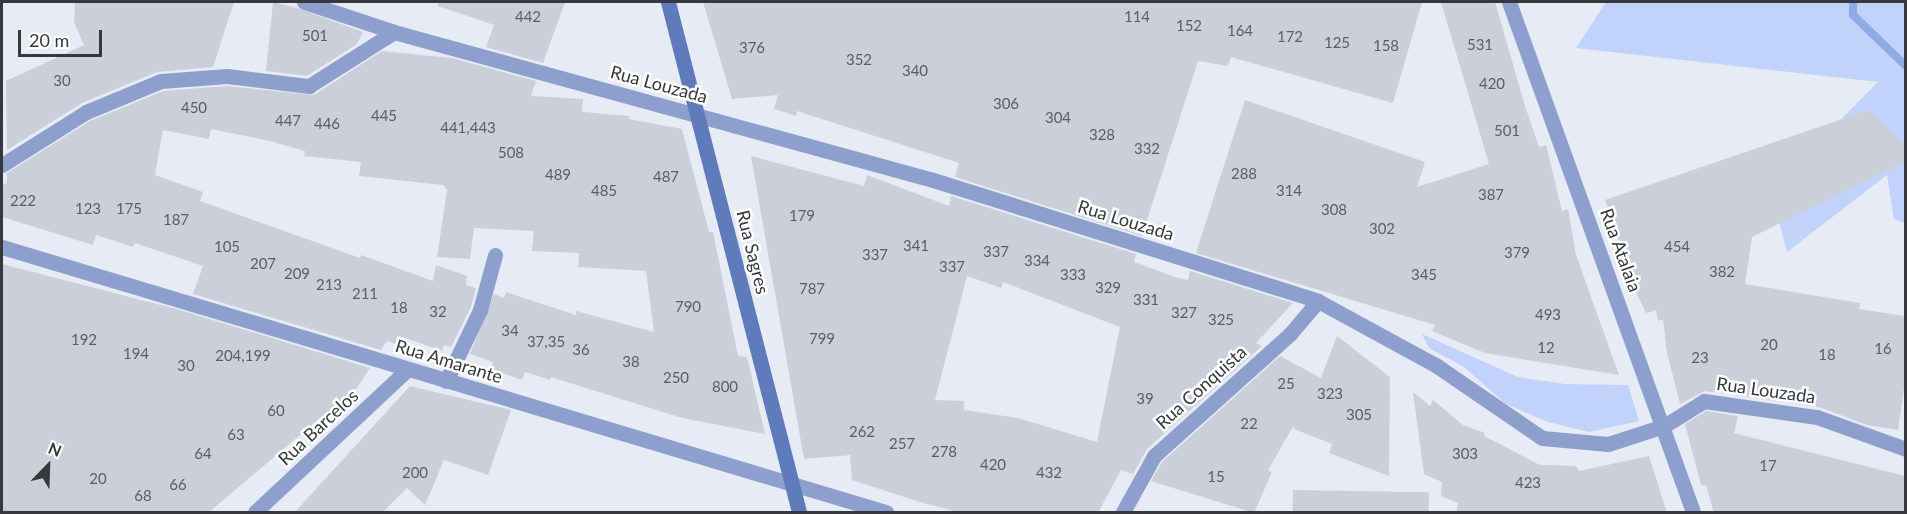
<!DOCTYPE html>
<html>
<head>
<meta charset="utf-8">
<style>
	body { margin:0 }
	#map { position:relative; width:1907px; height:514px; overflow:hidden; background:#e7ebf5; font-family:Lato,sans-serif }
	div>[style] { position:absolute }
	.green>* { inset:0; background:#c1d3fb }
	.stream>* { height:8px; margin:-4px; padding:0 4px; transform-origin:4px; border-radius:4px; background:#90aae6 }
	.building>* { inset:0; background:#cacfd9; transform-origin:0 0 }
	.lane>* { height:15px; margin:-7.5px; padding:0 7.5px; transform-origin:7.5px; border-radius:7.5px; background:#8da0cd }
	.street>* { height:15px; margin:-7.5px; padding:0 7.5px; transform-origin:7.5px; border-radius:7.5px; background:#8da0cd }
	.secondary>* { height:15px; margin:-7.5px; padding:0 7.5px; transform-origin:7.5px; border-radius:7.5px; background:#607bbb }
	span { translate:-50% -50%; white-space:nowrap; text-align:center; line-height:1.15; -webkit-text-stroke:5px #fff; paint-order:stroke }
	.number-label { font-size:15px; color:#5b5e63 }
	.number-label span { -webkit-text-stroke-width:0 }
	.street-label { font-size:18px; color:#36383c }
	.frame { position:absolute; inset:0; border:3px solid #36383c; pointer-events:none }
	.north { position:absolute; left:18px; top:436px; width:60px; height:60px; -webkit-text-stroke:4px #fff; paint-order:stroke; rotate:23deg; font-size:16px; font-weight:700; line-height:24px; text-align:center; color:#36383c }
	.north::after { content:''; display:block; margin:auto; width:21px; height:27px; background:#36383c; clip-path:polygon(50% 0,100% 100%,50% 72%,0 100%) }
	.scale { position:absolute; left:18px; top:30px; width:84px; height:27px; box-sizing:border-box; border:3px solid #36383c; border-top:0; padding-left:8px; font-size:18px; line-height:21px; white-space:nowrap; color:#36383c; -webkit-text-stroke:4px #fff; paint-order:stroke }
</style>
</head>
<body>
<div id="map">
	<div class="green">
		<div style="clip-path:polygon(1606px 2px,1905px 2px,1905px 223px,1894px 219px,1887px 175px,1787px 252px,1771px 190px,1878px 82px,1576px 48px)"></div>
		<div style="clip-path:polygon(1422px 334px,1518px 377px,1565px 384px,1628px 385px,1639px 421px,1589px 432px,1548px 422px,1506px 404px,1464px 367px,1429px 348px)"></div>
	</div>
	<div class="stream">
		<div style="left:1853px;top:2px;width:13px;rotate:90deg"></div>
		<div style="left:1853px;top:15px;width:74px;rotate:43.9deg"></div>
	</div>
	<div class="building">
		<div style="clip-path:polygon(75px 2px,234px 2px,213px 67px,157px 72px,82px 103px,7px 150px,6px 81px,84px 45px,74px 22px)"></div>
		<div style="clip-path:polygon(273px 2px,297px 8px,363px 32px,357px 44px,307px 76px,266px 71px)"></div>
		<div style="clip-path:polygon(438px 2px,565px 2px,543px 63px,486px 47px,494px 25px,438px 6px)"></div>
		<div style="clip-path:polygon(703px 2px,1422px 2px,1393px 103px,1231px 57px,1228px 66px,1198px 61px,1142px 236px,955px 177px,959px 163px,797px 111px,796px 116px,774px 109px,778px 95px,732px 99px)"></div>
		<div style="clip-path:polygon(1441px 2px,1495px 2px,1525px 106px,1539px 147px,1546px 145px,1562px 211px,1568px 209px,1576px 255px,1619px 375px,1485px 353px,1432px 331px,1435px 325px,1196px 253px,1245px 100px,1425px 162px,1417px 187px,1489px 164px)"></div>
		<div style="clip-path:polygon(382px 51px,452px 58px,536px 81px,531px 96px,583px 99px,582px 112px,629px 116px,629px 119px,682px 129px,709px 232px,713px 232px,738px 356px,747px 357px,765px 434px,682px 418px,551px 377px,550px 380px,525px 372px,522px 380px,491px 369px,493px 362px,470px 354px,494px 294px,504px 298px,506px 292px,576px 315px,576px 311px,654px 332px,646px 271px,578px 267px,579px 253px,532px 251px,534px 231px,474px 228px,470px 259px,437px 257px,447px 190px,443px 185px,359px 176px,361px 162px,304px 156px,305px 151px,270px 141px,211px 129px,209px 139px,163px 130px,155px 175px,203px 192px,200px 201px,360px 258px,361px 255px,433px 281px,436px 265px,467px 276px,466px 285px,476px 288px,471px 307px,451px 347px,444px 345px,442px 351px,406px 338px,403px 347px,387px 341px,381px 350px,193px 294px,203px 266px,135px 243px,133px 247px,96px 235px,93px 245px,2px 217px,2px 185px,7px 183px,7px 173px,90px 121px,163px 91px,227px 86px,314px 95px)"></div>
		<div style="clip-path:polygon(1869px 110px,1905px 145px,1905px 162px,1752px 237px,1745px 284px,1860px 303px,1859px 309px,1905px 316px,1905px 381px,1898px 430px,1867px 425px,1819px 407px,1705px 391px,1680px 404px,1667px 353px,1663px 319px,1658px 321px,1656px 310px,1646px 313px,1637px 294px,1605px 200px)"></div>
		<div style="clip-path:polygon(evenodd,751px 156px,864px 186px,867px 175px,949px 206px,951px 196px,1136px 254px,1134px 262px,1178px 278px,1188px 280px,1190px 271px,1293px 303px,1256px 343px,1262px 346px,1147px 449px,1133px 474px,1121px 470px,1098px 513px,961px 513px,920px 502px,852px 480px,850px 455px,804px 459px,751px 156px,967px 276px,1001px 288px,1003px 282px,1120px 327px,1097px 442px,1018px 418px,964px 410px,964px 401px,935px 400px,967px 276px)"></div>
		<div style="clip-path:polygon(2px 264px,180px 310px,370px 368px,335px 421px,326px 413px,208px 513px,2px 513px)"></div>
		<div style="clip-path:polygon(1337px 336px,1390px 377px,1389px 476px,1329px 453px,1332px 444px,1294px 429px,1294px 425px,1268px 470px,1272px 472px,1254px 513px,1151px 481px,1162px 462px,1280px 356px,1321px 378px)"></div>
		<div style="clip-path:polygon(410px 386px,511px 410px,488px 475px,444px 460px,425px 505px,407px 488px,382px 513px,294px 513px)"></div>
		<div style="clip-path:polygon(1413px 392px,1430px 406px,1433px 400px,1463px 425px,1485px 433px,1484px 436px,1540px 465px,1576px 466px,1579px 471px,1649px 456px,1667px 513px,1456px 513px,1458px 503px,1441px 496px,1442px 482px,1424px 474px)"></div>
		<div style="clip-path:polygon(1706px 411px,1738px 416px,1734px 433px,1905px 476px,1905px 513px,1714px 513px,1706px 485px,1701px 485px,1685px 424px)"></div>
		<div style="left:1293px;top:490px;width:136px;height:23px;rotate:1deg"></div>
	</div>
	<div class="lane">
		<div style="left:2px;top:165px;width:99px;rotate:-32.2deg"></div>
		<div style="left:86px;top:112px;width:81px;rotate:-22.5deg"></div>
		<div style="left:161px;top:81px;width:66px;rotate:-4.3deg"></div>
		<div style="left:227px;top:76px;width:83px;rotate:7deg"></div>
		<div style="left:309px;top:86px;width:101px;rotate:-32.4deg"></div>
		<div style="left:1123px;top:512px;width:64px;rotate:-61deg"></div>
		<div style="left:1154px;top:456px;width:183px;rotate:-41.9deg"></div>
		<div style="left:1290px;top:334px;width:43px;rotate:-49.7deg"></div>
	</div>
	<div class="street">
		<div style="left:304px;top:2px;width:95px;rotate:18.4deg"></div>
		<div style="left:394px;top:32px;width:559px;rotate:15.35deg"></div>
		<div style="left:933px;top:180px;width:404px;rotate:17.4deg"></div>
		<div style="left:1318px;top:301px;width:136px;rotate:28.6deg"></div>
		<div style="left:1437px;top:366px;width:127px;rotate:34.4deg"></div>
		<div style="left:1542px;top:438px;width:66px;rotate:5.2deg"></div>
		<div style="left:1608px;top:444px;width:59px;rotate:-17.8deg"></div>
		<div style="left:1664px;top:426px;width:47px;rotate:-32deg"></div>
		<div style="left:1704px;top:401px;width:114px;rotate:8.1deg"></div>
		<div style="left:1817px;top:417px;width:95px;rotate:19.8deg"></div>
		<div style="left:1509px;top:2px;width:542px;rotate:70.16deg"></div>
		<div style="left:2px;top:247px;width:923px;rotate:16.69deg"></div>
		<div style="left:446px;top:381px;width:79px;rotate:-64.4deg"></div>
		<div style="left:480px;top:310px;width:57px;rotate:-74.7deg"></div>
		<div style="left:255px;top:512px;width:209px;rotate:-43.1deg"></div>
	</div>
	<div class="secondary">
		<div style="left:668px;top:2px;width:527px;rotate:75.59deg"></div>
	</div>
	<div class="number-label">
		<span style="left:528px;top:17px">442</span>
		<span style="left:1137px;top:17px">114</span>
		<span style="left:1189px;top:26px">152</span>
		<span style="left:1240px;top:31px">164</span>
		<span style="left:315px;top:36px">501</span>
		<span style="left:1290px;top:37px">172</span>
		<span style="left:1337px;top:43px">125</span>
		<span style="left:1480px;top:45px">531</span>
		<span style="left:1386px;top:46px">158</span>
		<span style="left:752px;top:48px">376</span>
		<span style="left:859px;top:60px">352</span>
		<span style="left:915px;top:71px">340</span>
		<span style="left:62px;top:81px">30</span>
		<span style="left:1492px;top:84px">420</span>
		<span style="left:1006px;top:104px">306</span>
		<span style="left:194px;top:108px">450</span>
		<span style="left:384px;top:116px">445</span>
		<span style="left:1058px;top:118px">304</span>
		<span style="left:288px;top:121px">447</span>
		<span style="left:327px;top:124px">446</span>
		<span style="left:468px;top:128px">441,443</span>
		<span style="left:1507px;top:131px">501</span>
		<span style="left:1102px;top:135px">328</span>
		<span style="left:1147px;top:149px">332</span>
		<span style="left:511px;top:153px">508</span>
		<span style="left:1244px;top:174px">288</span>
		<span style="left:558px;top:175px">489</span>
		<span style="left:666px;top:177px">487</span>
		<span style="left:604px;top:191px">485</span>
		<span style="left:1289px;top:191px">314</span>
		<span style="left:1491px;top:195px">387</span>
		<span style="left:23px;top:201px">222</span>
		<span style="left:88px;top:209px">123</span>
		<span style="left:129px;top:209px">175</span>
		<span style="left:1334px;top:210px">308</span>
		<span style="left:802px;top:216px">179</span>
		<span style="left:176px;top:220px">187</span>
		<span style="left:1382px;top:229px">302</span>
		<span style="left:916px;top:246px">341</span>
		<span style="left:227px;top:247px">105</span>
		<span style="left:1677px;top:247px">454</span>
		<span style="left:996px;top:252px">337</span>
		<span style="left:1517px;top:253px">379</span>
		<span style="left:875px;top:255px">337</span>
		<span style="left:1037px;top:261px">334</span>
		<span style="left:263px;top:264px">207</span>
		<span style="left:952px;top:267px">337</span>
		<span style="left:1722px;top:272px">382</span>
		<span style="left:297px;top:274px">209</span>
		<span style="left:1073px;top:275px">333</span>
		<span style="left:1424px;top:275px">345</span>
		<span style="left:329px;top:285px">213</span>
		<span style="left:1108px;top:288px">329</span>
		<span style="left:812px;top:289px">787</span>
		<span style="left:365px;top:294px">211</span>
		<span style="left:1146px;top:300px">331</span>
		<span style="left:688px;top:307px">790</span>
		<span style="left:399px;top:308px">18</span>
		<span style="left:438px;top:312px">32</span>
		<span style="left:1184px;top:313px">327</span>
		<span style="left:1548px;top:315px">493</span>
		<span style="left:1221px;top:320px">325</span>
		<span style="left:510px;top:331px">34</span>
		<span style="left:822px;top:339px">799</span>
		<span style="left:84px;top:340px">192</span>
		<span style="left:546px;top:342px">37,35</span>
		<span style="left:1769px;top:345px">20</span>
		<span style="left:1546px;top:348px">12</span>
		<span style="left:1883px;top:349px">16</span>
		<span style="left:581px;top:350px">36</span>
		<span style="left:136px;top:354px">194</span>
		<span style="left:1827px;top:355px">18</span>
		<span style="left:243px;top:356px">204,199</span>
		<span style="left:1700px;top:358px">23</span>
		<span style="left:631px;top:362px">38</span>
		<span style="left:186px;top:366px">30</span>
		<span style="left:676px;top:378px">250</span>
		<span style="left:1286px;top:384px">25</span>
		<span style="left:725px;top:387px">800</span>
		<span style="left:1330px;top:394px">323</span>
		<span style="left:1145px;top:399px">39</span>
		<span style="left:276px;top:411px">60</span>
		<span style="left:1359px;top:415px">305</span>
		<span style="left:1249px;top:424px">22</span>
		<span style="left:862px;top:432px">262</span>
		<span style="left:236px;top:435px">63</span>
		<span style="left:902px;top:444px">257</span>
		<span style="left:944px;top:452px">278</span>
		<span style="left:203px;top:454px">64</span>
		<span style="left:1465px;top:454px">303</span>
		<span style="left:993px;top:465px">420</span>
		<span style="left:1768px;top:466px">17</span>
		<span style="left:415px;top:473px">200</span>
		<span style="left:1049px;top:473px">432</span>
		<span style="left:1216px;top:477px">15</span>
		<span style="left:98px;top:479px">20</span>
		<span style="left:1528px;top:483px">423</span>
		<span style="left:178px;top:485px">66</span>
		<span style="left:143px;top:496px">68</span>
	</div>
	<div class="street-label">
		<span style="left:659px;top:84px;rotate:15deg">Rua Louzada</span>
		<span style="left:1126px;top:220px;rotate:17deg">Rua Louzada</span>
		<span style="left:1621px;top:250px;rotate:70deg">Rua Atalaia</span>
		<span style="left:753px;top:252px;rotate:76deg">Rua Sagres</span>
		<span style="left:449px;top:361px;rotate:17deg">Rua Amarante</span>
		<span style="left:1201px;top:387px;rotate:-42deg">Rua Conquista</span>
		<span style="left:1766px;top:390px;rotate:8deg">Rua Louzada</span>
		<span style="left:318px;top:427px;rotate:-43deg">Rua Barcelos</span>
	</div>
	<div class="frame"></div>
	<div class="north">N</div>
	<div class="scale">20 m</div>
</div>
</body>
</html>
